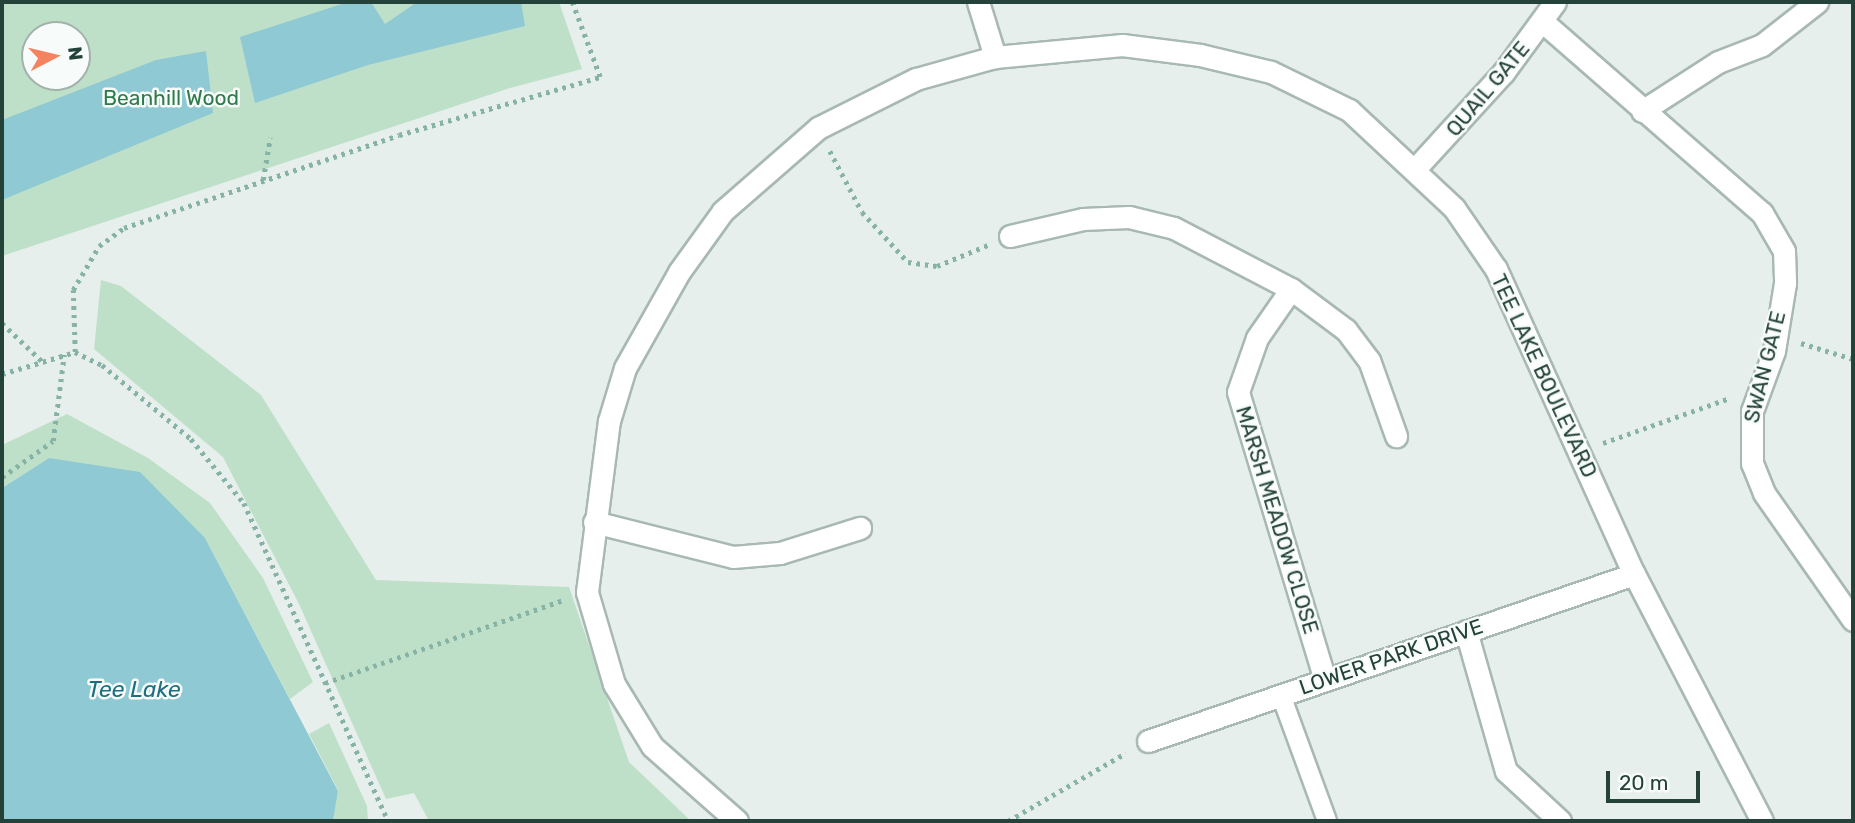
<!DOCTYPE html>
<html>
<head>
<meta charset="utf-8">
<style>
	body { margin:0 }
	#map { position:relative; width:1855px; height:823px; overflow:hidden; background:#e6efeb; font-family:Rubik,sans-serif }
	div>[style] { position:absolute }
	.green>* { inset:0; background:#bfe0c8 }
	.water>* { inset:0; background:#8ec9d4 }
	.path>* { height:4.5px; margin-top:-2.25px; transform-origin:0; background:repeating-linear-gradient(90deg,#86b3a5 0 3.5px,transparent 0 8.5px) }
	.roads { filter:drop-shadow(2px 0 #a8b8b2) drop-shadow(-2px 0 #a8b8b2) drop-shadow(0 2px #a8b8b2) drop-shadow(0 -2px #a8b8b2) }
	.lane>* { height:18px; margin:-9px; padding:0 9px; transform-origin:9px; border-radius:9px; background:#fff }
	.street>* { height:21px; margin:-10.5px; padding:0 10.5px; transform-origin:10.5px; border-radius:10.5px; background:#fff }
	span { translate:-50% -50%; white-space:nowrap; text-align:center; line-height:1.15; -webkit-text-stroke:5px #f7fbf9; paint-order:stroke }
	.street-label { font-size:21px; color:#24423a }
	.park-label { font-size:21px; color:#2d7a4b }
	.water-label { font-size:23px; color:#1c6f80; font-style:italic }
	.frame { position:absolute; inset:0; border:4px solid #24423a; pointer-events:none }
	.north { position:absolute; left:21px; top:21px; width:70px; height:70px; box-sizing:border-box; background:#f7fbf9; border:2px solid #a3b1ad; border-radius:50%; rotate:83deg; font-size:19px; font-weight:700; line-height:28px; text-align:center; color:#24423a }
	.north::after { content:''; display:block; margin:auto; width:24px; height:32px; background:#f4845f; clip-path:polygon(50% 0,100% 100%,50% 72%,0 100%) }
	.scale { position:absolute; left:1606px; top:771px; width:94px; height:32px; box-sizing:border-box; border:4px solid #24423a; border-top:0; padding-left:9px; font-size:21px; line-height:24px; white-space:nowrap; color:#24423a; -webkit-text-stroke:5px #f7fbf9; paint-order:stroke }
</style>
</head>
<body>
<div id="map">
	<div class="green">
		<div style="clip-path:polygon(evenodd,2px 2px,559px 2px,582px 69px,510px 88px,2px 256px,2px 2px,35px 35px,77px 35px,77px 77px,35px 77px,35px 35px)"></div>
		<div style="clip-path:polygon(101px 280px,121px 286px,261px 395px,376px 580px,569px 587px,629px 762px,691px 821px,429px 821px,414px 793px,386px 799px,299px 604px,223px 457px,94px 349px)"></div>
		<div style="clip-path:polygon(67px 414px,148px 458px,210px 503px,263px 578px,313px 682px,290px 699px,205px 538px,49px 458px,2px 488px,2px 445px)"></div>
		<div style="clip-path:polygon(329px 723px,367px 806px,368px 821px,333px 821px,338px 790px,309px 734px)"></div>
	</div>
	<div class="water">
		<div style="clip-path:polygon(348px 2px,371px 2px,385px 24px,417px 2px,521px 2px,525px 26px,368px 65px,255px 103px,240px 37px)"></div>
		<div style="clip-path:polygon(206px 51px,213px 113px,2px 200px,2px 120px,156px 60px)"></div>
		<div style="clip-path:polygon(49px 458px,140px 472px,205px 538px,338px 791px,333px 821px,2px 821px,2px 488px)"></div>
	</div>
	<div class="path">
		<div style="left:830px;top:151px;width:69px;rotate:62.3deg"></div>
		<div style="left:862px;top:212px;width:68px;rotate:47.4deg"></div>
		<div style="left:908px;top:262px;width:29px;rotate:8deg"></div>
		<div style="left:937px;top:266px;width:55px;rotate:-22.4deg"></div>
		<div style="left:263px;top:180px;width:43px;rotate:-80.5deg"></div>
		<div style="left:2px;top:323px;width:57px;rotate:43.6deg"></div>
		<div style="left:1801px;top:343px;width:54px;rotate:17.1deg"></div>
		<div style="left:75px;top:352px;width:62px;rotate:-91.8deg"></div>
		<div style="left:73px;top:290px;width:51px;rotate:-59.4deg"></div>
		<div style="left:99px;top:246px;width:31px;rotate:-36deg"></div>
		<div style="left:124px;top:228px;width:290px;rotate:-18.7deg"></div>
		<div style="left:399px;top:135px;width:209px;rotate:-16.1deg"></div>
		<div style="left:600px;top:77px;width:80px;rotate:-110.5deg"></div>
		<div style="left:2px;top:374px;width:76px;rotate:-16.8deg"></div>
		<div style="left:75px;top:352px;width:30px;rotate:26deg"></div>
		<div style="left:102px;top:365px;width:116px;rotate:39.7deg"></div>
		<div style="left:191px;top:439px;width:83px;rotate:50.4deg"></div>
		<div style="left:244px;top:503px;width:349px;rotate:65.6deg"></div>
		<div style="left:1603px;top:443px;width:135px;rotate:-19.5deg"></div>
		<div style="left:2px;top:477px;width:62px;rotate:-35.2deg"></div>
		<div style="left:53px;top:441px;width:87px;rotate:-82.7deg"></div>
		<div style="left:325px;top:683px;width:252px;rotate:-19.2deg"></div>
		<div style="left:1008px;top:821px;width:136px;rotate:-30deg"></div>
	</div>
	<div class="roads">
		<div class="lane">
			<div style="left:1281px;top:695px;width:134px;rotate:69.9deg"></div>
		</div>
		<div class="street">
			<div style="left:978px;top:2px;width:58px;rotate:72.8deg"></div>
			<div style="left:1543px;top:22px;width:291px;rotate:41.1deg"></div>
			<div style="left:1762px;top:213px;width:44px;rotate:59.9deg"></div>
			<div style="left:1784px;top:251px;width:32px;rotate:88deg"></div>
			<div style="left:1785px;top:283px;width:69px;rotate:99.2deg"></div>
			<div style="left:1774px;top:351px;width:64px;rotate:110.1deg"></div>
			<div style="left:1752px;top:411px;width:52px;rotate:90deg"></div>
			<div style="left:1752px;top:463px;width:32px;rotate:68deg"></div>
			<div style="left:1764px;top:493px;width:155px;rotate:55deg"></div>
			<div style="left:1642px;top:111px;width:90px;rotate:-32.8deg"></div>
			<div style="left:1718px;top:62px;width:47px;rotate:-21.1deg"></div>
			<div style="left:1762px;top:45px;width:70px;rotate:-38deg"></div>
			<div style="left:1414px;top:170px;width:132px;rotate:-47.5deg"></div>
			<div style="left:1503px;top:73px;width:88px;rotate:-53.8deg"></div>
			<div style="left:1010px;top:236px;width:75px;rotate:-13.1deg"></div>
			<div style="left:1083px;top:219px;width:46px;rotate:-2.5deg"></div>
			<div style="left:1129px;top:217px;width:46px;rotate:13.7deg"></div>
			<div style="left:1174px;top:228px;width:132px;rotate:27.5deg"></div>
			<div style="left:1291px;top:289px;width:69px;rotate:36.7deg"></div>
			<div style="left:1346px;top:330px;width:38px;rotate:53deg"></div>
			<div style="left:1369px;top:360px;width:81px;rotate:70.4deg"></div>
			<div style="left:1291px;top:289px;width:60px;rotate:124.8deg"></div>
			<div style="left:1257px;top:338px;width:57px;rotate:109.4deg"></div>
			<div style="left:1238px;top:392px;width:301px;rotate:73.2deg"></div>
			<div style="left:594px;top:522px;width:143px;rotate:14.1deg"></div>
			<div style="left:733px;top:557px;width:47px;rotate:-4.9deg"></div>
			<div style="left:780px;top:553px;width:84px;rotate:-17.4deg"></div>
			<div style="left:1466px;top:631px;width:146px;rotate:74.1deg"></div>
			<div style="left:1506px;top:771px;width:74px;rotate:42.8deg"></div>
			<div style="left:1148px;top:741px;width:514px;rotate:-18.96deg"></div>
			<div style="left:737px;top:821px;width:113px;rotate:-138.6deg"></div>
			<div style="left:652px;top:746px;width:73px;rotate:-121.5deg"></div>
			<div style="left:614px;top:684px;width:96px;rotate:-106.4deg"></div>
			<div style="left:587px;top:592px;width:172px;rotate:-82.7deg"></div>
			<div style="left:609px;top:421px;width:55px;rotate:-73.2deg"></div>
			<div style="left:625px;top:368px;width:110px;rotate:-60.6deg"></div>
			<div style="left:679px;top:272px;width:75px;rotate:-54.2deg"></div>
			<div style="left:723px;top:211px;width:126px;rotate:-41.1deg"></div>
			<div style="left:818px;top:128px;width:110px;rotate:-26.6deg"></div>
			<div style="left:916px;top:79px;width:82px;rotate:-15.6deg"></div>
			<div style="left:995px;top:57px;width:128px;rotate:-5.4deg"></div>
			<div style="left:1122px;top:45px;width:79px;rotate:7.3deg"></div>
			<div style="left:1200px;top:55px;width:73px;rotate:13.5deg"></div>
			<div style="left:1271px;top:72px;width:87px;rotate:26deg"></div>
			<div style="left:1349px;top:110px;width:144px;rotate:43deg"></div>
			<div style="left:1454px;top:208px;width:74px;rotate:55.5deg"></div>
			<div style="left:1496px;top:269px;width:335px;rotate:65.7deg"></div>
			<div style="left:1634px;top:574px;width:278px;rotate:62.6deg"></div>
		</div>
	</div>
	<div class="street-label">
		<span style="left:1488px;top:89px;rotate:-50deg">QUAIL GATE</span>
		<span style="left:1765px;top:367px;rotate:-76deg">SWAN GATE</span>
		<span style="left:1544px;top:376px;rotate:65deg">TEE LAKE BOULEVARD</span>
		<span style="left:1277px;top:520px;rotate:73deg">MARSH MEADOW CLOSE</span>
		<span style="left:1391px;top:657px;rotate:-19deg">LOWER PARK DRIVE</span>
	</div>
	<div class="park-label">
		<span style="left:171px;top:98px">Beanhill Wood</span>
	</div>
	<div class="water-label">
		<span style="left:134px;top:689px">Tee Lake</span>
	</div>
	<div class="frame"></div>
	<div class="north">N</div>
	<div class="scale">20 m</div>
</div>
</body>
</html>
